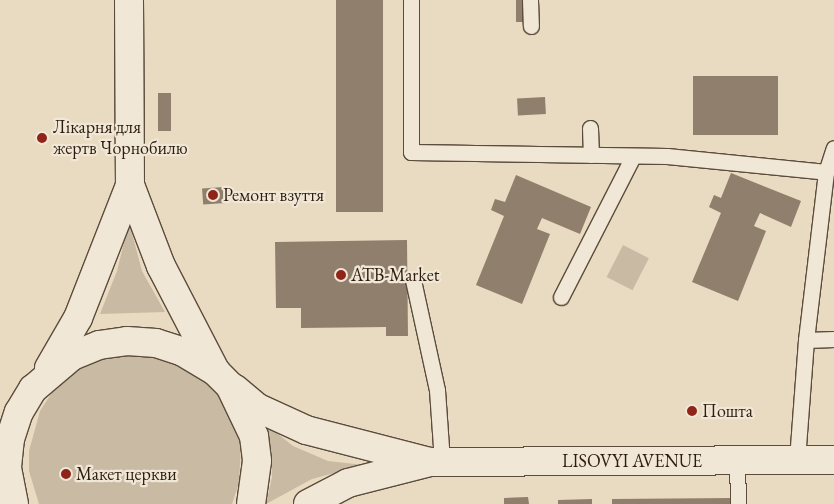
<!DOCTYPE html>
<html>
<head>
<meta charset="utf-8">
<style>
	body { margin:0 }
	#map { position:relative; width:834px; height:504px; overflow:hidden; background:#e9dac2; font-family:"EB Garamond",serif }
	div>[style] { position:absolute }
	.green>* { inset:0; background:#c9baa3; transform-origin:0 0 }
	.building>* { inset:0; background:#8f7f6c; transform-origin:0 0 }
	.roads { filter:drop-shadow(1px 0 #5c4c3b) drop-shadow(-1px 0 #5c4c3b) drop-shadow(0 1px #5c4c3b) drop-shadow(0 -1px #5c4c3b) }
	.service>* { height:15px; margin:-7.5px; padding:0 7.5px; transform-origin:7.5px; border-radius:7.5px; background:#f1e7d7 }
	.tertiary>* { height:28px; margin:-14px; padding:0 14px; transform-origin:14px; border-radius:14px; background:#f1e7d7 }
	.dots>* { width:14px; height:14px; translate:-50% -50%; box-sizing:border-box; border:2px solid #f1e7d7; border-radius:50% }
	span { translate:-50% -50%; white-space:nowrap; text-align:center; line-height:1.15; -webkit-text-stroke:4.5px #f1e7d7; paint-order:stroke }
	.poi-label { font-size:18px; color:#2d1d0e }
	.left { translate:0 -50%; text-align:left }
	.street-label { font-size:18px; color:#2d1d0e }
</style>
</head>
<body>
<div id="map">
	<div class="green">
		<div style="clip-path:polygon(129px 222px,142px 271px,165px 312px,100px 314px,117px 271px)"></div>
		<div style="left:623px;top:245px;width:29px;height:36px;rotate:27deg"></div>
		<div style="clip-path:polygon(136px 353px,173px 360px,206px 380px,218px 394px,236px 427px,241px 445px,239px 483px,232px 504px,39px 504px,29px 471px,29px 451px,40px 411px,51px 394px,82px 367px,117px 354px)"></div>
		<div style="clip-path:polygon(263px 422px,293px 446px,328px 461px,364px 465px,312px 479px,266px 504px,272px 477px,271px 449px)"></div>
	</div>
	<div class="building">
		<div style="left:336px;top:0;width:47px;height:212px"></div>
		<div style="left:516px;top:0;width:8px;height:22px"></div>
		<div style="left:778px;top:76px;width:59px;height:85px;rotate:90deg"></div>
		<div style="left:158px;top:93px;width:13px;height:38px"></div>
		<div style="left:545px;top:97px;width:17px;height:28px;rotate:87deg"></div>
		<div style="clip-path:polygon(731px 173px,801px 201px,791px 227px,760px 213px,754px 226px,766px 231px,738px 301px,692px 282px,721px 213px,709px 207px,714px 195px,721px 198px)"></div>
		<div style="clip-path:polygon(516px 175px,591px 207px,580px 234px,542px 218px,537px 229px,550px 234px,522px 304px,476px 285px,504px 216px,491px 210px,495px 199px,505px 202px)"></div>
		<div style="left:224px;top:187px;width:16px;height:22px;rotate:86deg"></div>
		<div style="clip-path:polygon(407px 240px,408px 336px,386px 336px,386px 327px,301px 328px,301px 308px,276px 308px,275px 242px)"></div>
		<div style="clip-path:polygon(528px 497px,529px 504px,504px 504px,504px 498px)"></div>
		<div style="clip-path:polygon(731px 498px,731px 504px,612px 504px,612px 499px)"></div>
		<div style="clip-path:polygon(592px 499px,592px 504px,558px 504px,558px 500px)"></div>
	</div>
	<div class="roads">
		<div class="service">
			<div style="left:411px;top:0;width:152px;rotate:90deg"></div>
			<div style="left:411px;top:152px;width:256px;rotate:0.9deg"></div>
			<div style="left:667px;top:156px;width:160px;rotate:5.7deg"></div>
			<div style="left:826px;top:172px;width:169px;rotate:96.8deg"></div>
			<div style="left:806px;top:340px;width:120px;rotate:94.3deg"></div>
			<div style="left:530px;top:0;width:26px;rotate:88deg"></div>
			<div style="left:590px;top:128px;width:27px;rotate:88deg"></div>
			<div style="left:826px;top:172px;width:25px;rotate:-72deg"></div>
			<div style="left:413px;top:280px;width:113px;rotate:77.7deg"></div>
			<div style="left:437px;top:390px;width:71px;rotate:86deg"></div>
			<div style="left:561px;top:297px;width:158px;rotate:-62.9deg"></div>
			<div style="left:806px;top:340px;width:28px;rotate:-2deg"></div>
			<div style="left:737px;top:460px;width:44px;rotate:88.7deg"></div>
		</div>
		<div class="tertiary">
			<div style="left:129px;top:0;width:185px;rotate:89.7deg"></div>
			<div style="left:130px;top:185px;width:87px;rotate:69.1deg"></div>
			<div style="left:161px;top:266px;width:117px;rotate:62.6deg"></div>
			<div style="left:49px;top:368px;width:58px;rotate:-59.9deg"></div>
			<div style="left:78px;top:318px;width:143px;rotate:-68.6deg"></div>
			<div style="left:235px;top:389px;width:30px;rotate:40deg"></div>
			<div style="left:258px;top:408px;width:53px;rotate:24.6deg"></div>
			<div style="left:306px;top:430px;width:124px;rotate:14.5deg"></div>
			<div style="left:14px;top:504px;width:38px;rotate:-101deg"></div>
			<div style="left:7px;top:467px;width:28px;rotate:-84deg"></div>
			<div style="left:10px;top:439px;width:28px;rotate:-72deg"></div>
			<div style="left:19px;top:412px;width:27px;rotate:-59deg"></div>
			<div style="left:33px;top:389px;width:51px;rotate:-40.2deg"></div>
			<div style="left:72px;top:356px;width:29px;rotate:-22deg"></div>
			<div style="left:99px;top:345px;width:28px;rotate:-8deg"></div>
			<div style="left:127px;top:341px;width:29px;rotate:4deg"></div>
			<div style="left:156px;top:343px;width:28px;rotate:18deg"></div>
			<div style="left:183px;top:352px;width:39px;rotate:31deg"></div>
			<div style="left:216px;top:372px;width:20px;rotate:45deg"></div>
			<div style="left:230px;top:386px;width:55px;rotate:64.4deg"></div>
			<div style="left:254px;top:436px;width:25px;rotate:83deg"></div>
			<div style="left:257px;top:461px;width:43px;rotate:97.9deg"></div>
			<div style="left:308px;top:504px;width:45px;rotate:-27.7deg"></div>
			<div style="left:348px;top:483px;width:85px;rotate:-14.4deg"></div>
			<div style="left:430px;top:462px;width:404px;rotate:-0.3deg"></div>
		</div>
	</div>
	<div class="dots">
		<div style="left:42px;top:138px;background:#8f2418"></div>
		<div style="left:213px;top:195px;background:#8f2418"></div>
		<div style="left:341px;top:275px;background:#8f2418"></div>
		<div style="left:692px;top:411px;background:#8f2418"></div>
		<div style="left:66px;top:474px;background:#8f2418"></div>
	</div>
	<div class="poi-label">
		<span class="left" style="left:53px;top:138px">Лікарня для<br>жертв Чорнобилю</span>
		<span class="left" style="left:223px;top:195px">Ремонт взуття</span>
		<span class="left" style="left:351px;top:275px">ATB-Market</span>
		<span class="left" style="left:702px;top:411px">Пошта</span>
		<span class="left" style="left:76px;top:474px">Макет церкви</span>
	</div>
	<div class="street-label">
		<span style="left:632px;top:461px">LISOVYI AVENUE</span>
	</div>
</div>
</body>
</html>
